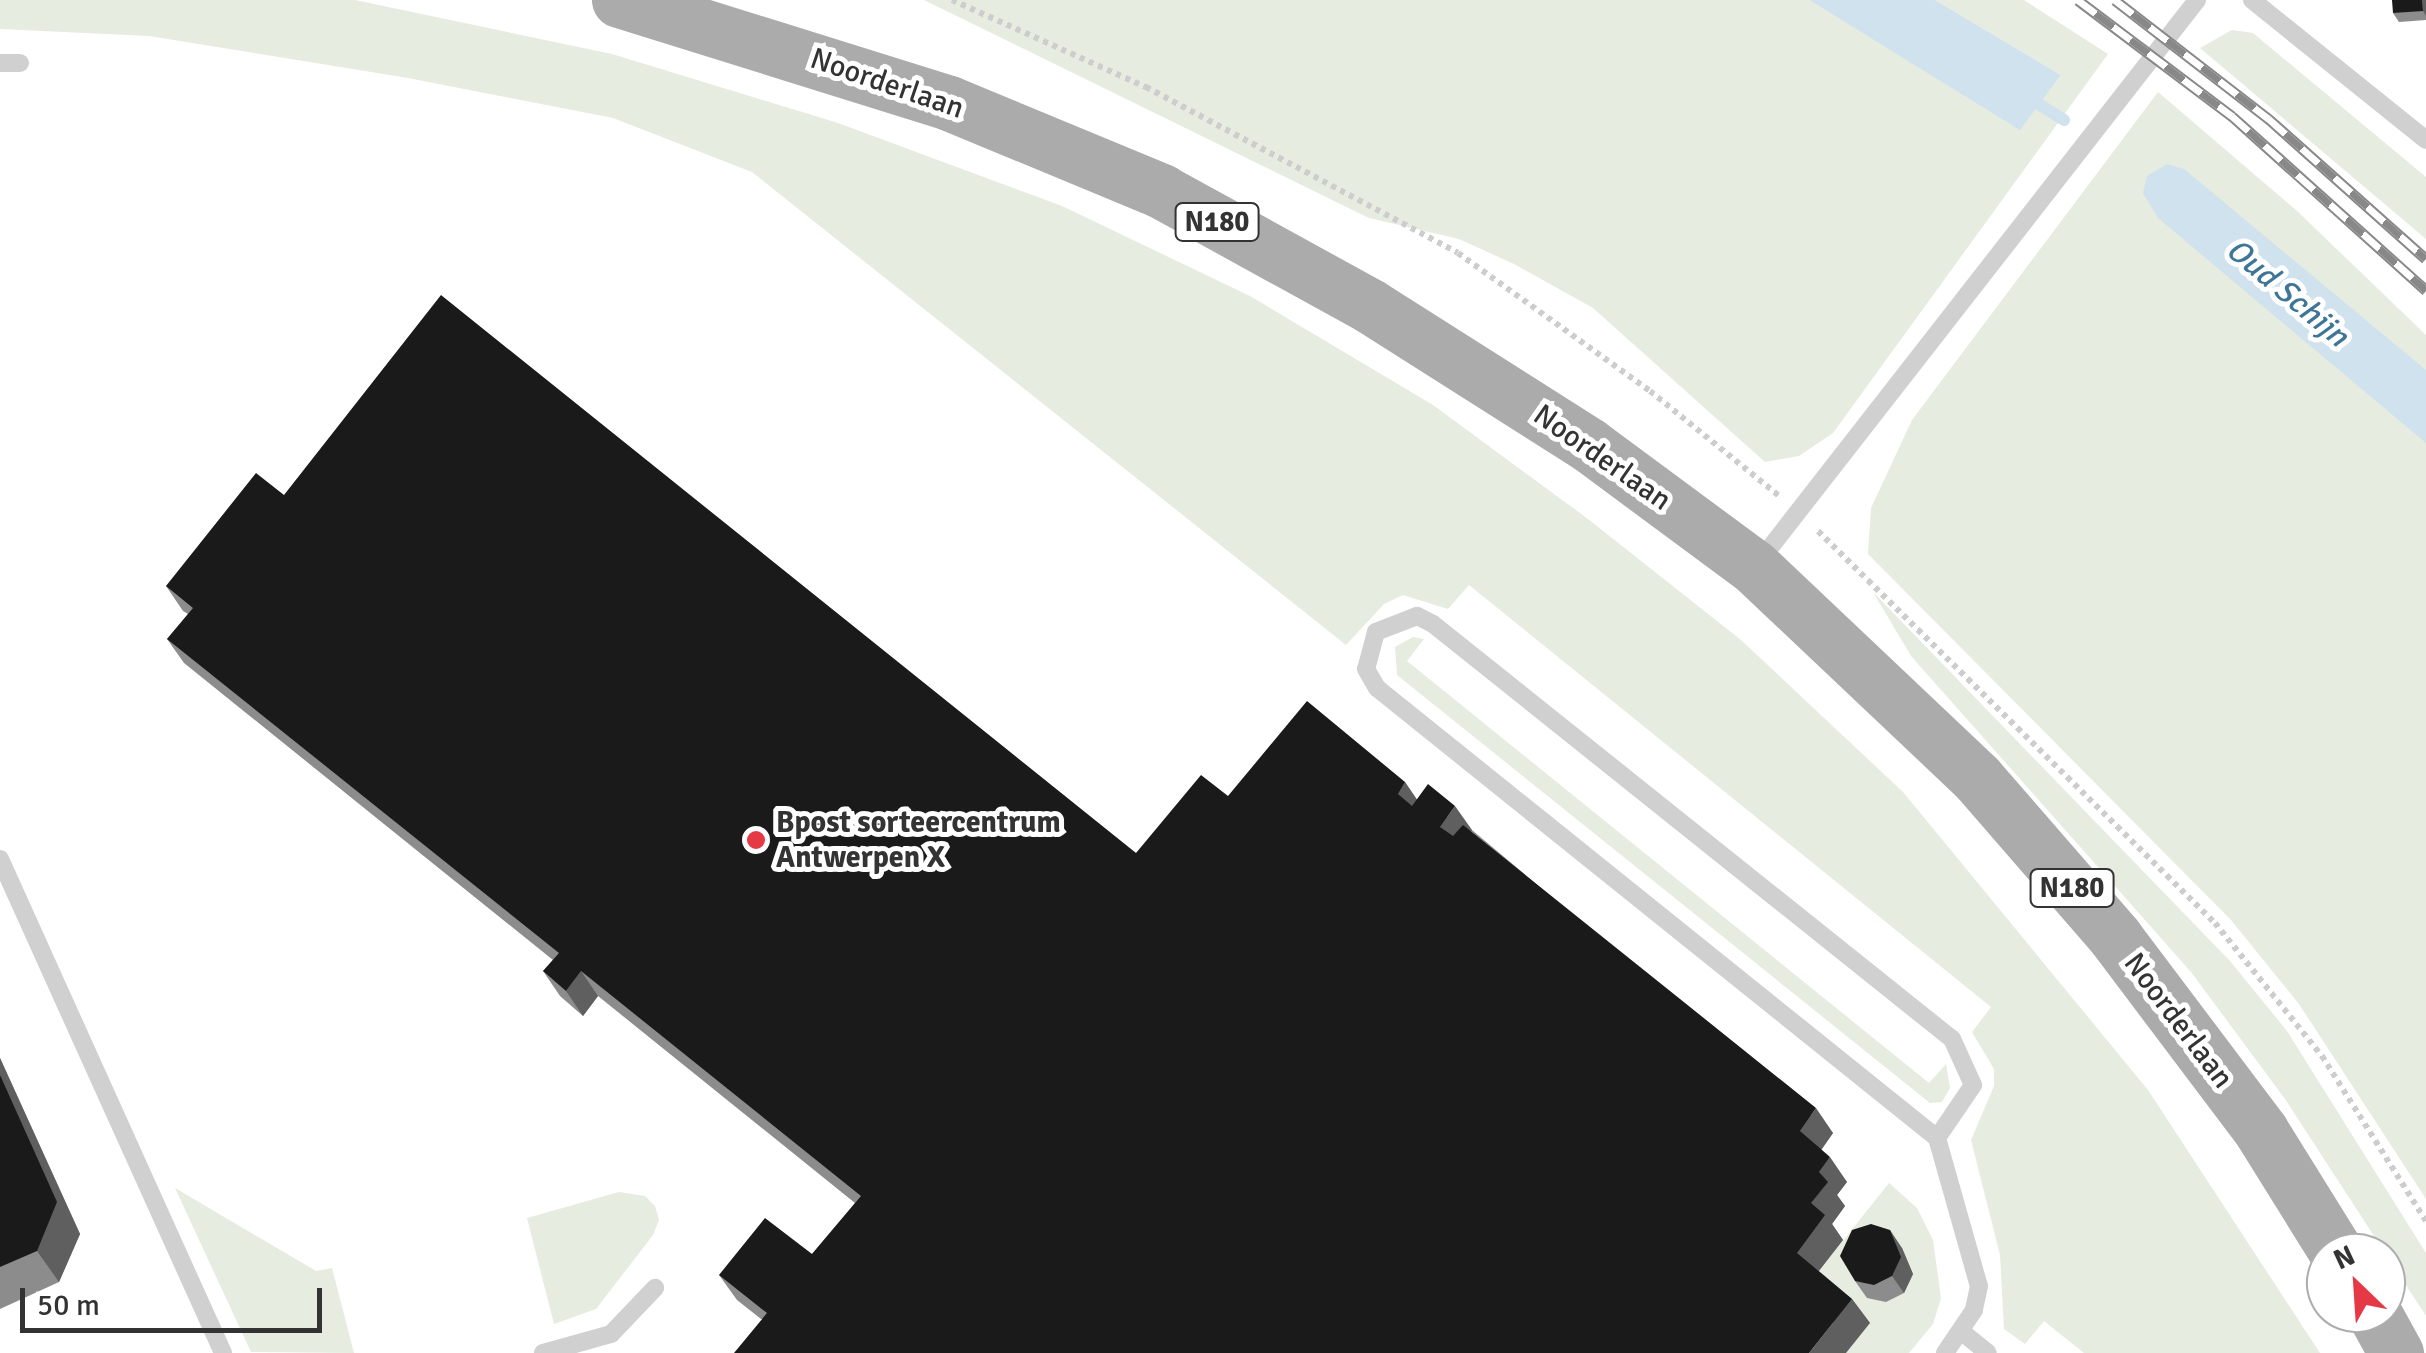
<!DOCTYPE html>
<html>
<head>
<meta charset="utf-8">
<style>
	body { margin:0 }
	#map { position:relative; width:2426px; height:1353px; overflow:hidden; background:#fff; font-family:Signika,sans-serif }
	div>[style] { position:absolute }
	.green>* { inset:0; background:#e6ecdf }
	.water>* { inset:0; background:#cfe2ee }
	.stream>* { height:12px; margin:-6px; padding:0 6px; transform-origin:6px; border-radius:6px; background:#cfe2ee }
	.path>* { height:6px; margin-top:-3px; transform-origin:0; background:repeating-linear-gradient(90deg,#cdcdcd 0 5px,transparent 0 10px) }
	.service>* { height:18px; margin:-9px; padding:0 9px; transform-origin:9px; border-radius:9px; background:#d0d0d0 }
	.primary>* { height:55px; margin:-27.5px; padding:0 27.5px; transform-origin:27.5px; border-radius:27.5px; background:#ababab }
	.rail>* { height:11px; margin-top:-5.5px; transform-origin:0; background:repeating-linear-gradient(90deg,#fff 0 22px,#888 0 44px); box-sizing:border-box; border-block:2px solid #888 }
	.wall>* { inset:0; background:#8c8c8c }
	.shaded-wall>* { inset:0; background:#5f5f5f }
	.building>* { inset:0; background:#1a1a1a }
	.dots>* { width:28px; height:28px; translate:-50% -50%; box-sizing:border-box; border:5px solid #fff; border-radius:50% }
	span { translate:-50% -50%; white-space:nowrap; text-align:center; line-height:1.15; -webkit-text-stroke:10px #fff; paint-order:stroke }
	.shield-label span { padding:2px 8px; background:#fff; border:2px solid; border-radius:8px; -webkit-text-stroke-width:0 }
	.shield-label { font-size:28px; color:#333; font-weight:700 }
	.street-label { font-size:30px; color:#333 }
	.poi-label { font-size:30px; color:#333; font-weight:700 }
	.left { translate:0 -50%; text-align:left }
	.water-label { font-size:32px; color:#3f7597; font-style:italic }
	.north { position:absolute; left:2306px; top:1233px; width:100px; height:100px; box-sizing:border-box; background:#fff; border:2px solid #adadad; border-radius:50%; rotate:335deg; font-size:28px; font-weight:700; line-height:40px; text-align:center; color:#333 }
	.north::after { content:''; display:block; margin:auto; width:35px; height:45px; background:#e63946; clip-path:polygon(50% 0,100% 100%,50% 72%,0 100%) }
	.scale { position:absolute; left:20px; top:1288px; width:302px; height:45px; box-sizing:border-box; border:5px solid #333; border-top:0; padding-left:12px; font-size:30px; line-height:35px; white-space:nowrap; color:#333; -webkit-text-stroke:8px #fff; paint-order:stroke }
</style>
</head>
<body>
<div id="map">
	<div class="green">
		<div style="clip-path:polygon(0 0,355px 0,612px 54px,838px 123px,1062px 206px,1250px 296px,1433px 405px,1588px 519px,1741px 640px,1903px 792px,2148px 1090px,2320px 1353px,2084px 1353px,2044px 1321px,2025px 1344px,2004px 1329px,2000px 1255px,1971px 1140px,1994px 1086px,1994px 1069px,1972px 1032px,1991px 1007px,1469px 585px,1448px 609px,1403px 595px,1384px 604px,1346px 645px,752px 172px,613px 118px,408px 78px,149px 36px,0 29px)"></div>
		<div style="clip-path:polygon(924px 0,1809px 0,2020px 129px,2061px 75px,1935px 0,2024px 0,2108px 54px,1833px 433px,1799px 456px,1765px 462px,1593px 308px,1514px 264px,1459px 239px,1369px 218px)"></div>
		<div style="clip-path:polygon(2232px 30px,2253px 33px,2426px 177px,2426px 239px,2200px 48px)"></div>
		<div style="clip-path:polygon(2158px 92px,2296px 210px,2426px 335px,2426px 1199px,2299px 1004px,2231px 920px,1868px 554px,1871px 508px,1912px 420px)"></div>
		<div style="clip-path:polygon(1873px 592px,2230px 961px,2287px 1031px,2426px 1253px,2426px 1316px,2285px 1099px,2191px 972px,1911px 656px)"></div>
		<div style="clip-path:polygon(1413px 637px,1424px 639px,1407px 661px,1929px 1083px,1946px 1064px,1950px 1088px,1942px 1102px,1930px 1103px,1397px 675px,1395px 647px)"></div>
		<div style="clip-path:polygon(1889px 1183px,1917px 1208px,1933px 1240px,1941px 1298px,1933px 1324px,1909px 1353px,1846px 1353px,1869px 1323px,1814px 1277px)"></div>
		<div style="clip-path:polygon(175px 1188px,316px 1271px,332px 1268px,354px 1353px,251px 1352px)"></div>
		<div style="clip-path:polygon(619px 1192px,645px 1196px,655px 1206px,659px 1220px,653px 1235px,596px 1309px,554px 1324px,527px 1218px)"></div>
	</div>
	<div class="water">
		<div style="clip-path:polygon(1809px 0,1935px 0,2061px 75px,2020px 130px)"></div>
		<div style="clip-path:polygon(2167px 164px,2184px 169px,2426px 370px,2426px 443px,2158px 218px,2143px 193px,2147px 176px)"></div>
	</div>
	<div class="stream">
		<div style="left:2026px;top:96px;width:45px;rotate:32.3deg"></div>
	</div>
	<div class="path">
		<div style="left:952px;top:0;width:213px;rotate:24.2deg"></div>
		<div style="left:1146px;top:87px;width:353px;rotate:28deg"></div>
		<div style="left:1458px;top:253px;width:236px;rotate:35.7deg"></div>
		<div style="left:1650px;top:391px;width:166px;rotate:39.1deg"></div>
		<div style="left:1818px;top:531px;width:558px;rotate:44.64deg"></div>
		<div style="left:2215px;top:923px;width:171px;rotate:51.2deg"></div>
		<div style="left:2322px;top:1056px;width:195px;rotate:57.8deg"></div>
	</div>
	<div class="service">
		<div style="left:2252px;top:0;width:223px;rotate:38.8deg"></div>
		<div style="left:0;top:63px;width:20px"></div>
		<div style="left:1758px;top:563px;width:714px;rotate:-52.05deg"></div>
		<div style="left:0;top:859px;width:542px;rotate:65.7deg"></div>
		<div style="left:1937px;top:1138px;width:64px;rotate:-55.8deg"></div>
		<div style="left:1973px;top:1085px;width:51px;rotate:-114.5deg"></div>
		<div style="left:1952px;top:1039px;width:665px;rotate:-141.35deg"></div>
		<div style="left:1433px;top:624px;width:18px;rotate:-153deg"></div>
		<div style="left:1417px;top:616px;width:44px;rotate:158.7deg"></div>
		<div style="left:1376px;top:632px;width:38px;rotate:105deg"></div>
		<div style="left:1366px;top:669px;width:22px;rotate:60deg"></div>
		<div style="left:1377px;top:688px;width:718px;rotate:38.78deg"></div>
		<div style="left:1937px;top:1138px;width:154px;rotate:74.2deg"></div>
		<div style="left:1979px;top:1286px;width:25px;rotate:102deg"></div>
		<div style="left:1974px;top:1310px;width:52px;rotate:124deg"></div>
		<div style="left:1962px;top:1332px;width:33px;rotate:39deg"></div>
		<div style="left:543px;top:1353px;width:71px;rotate:-15.6deg"></div>
		<div style="left:611px;top:1334px;width:64px;rotate:-46.3deg"></div>
	</div>
	<div class="primary">
		<div style="left:619px;top:0;width:346px;rotate:17.3deg"></div>
		<div style="left:949px;top:103px;width:230px;rotate:22.5deg"></div>
		<div style="left:1161px;top:191px;width:239px;rotate:28.8deg"></div>
		<div style="left:1370px;top:306px;width:259px;rotate:32.4deg"></div>
		<div style="left:1589px;top:445px;width:205px;rotate:36.5deg"></div>
		<div style="left:1754px;top:567px;width:307px;rotate:43.4deg"></div>
		<div style="left:1977px;top:778px;width:211px;rotate:49deg"></div>
		<div style="left:2115px;top:937px;width:243px;rotate:53deg"></div>
		<div style="left:2261px;top:1131px;width:144px;rotate:58.1deg"></div>
		<div style="left:2374px;top:1313px;width:46px;rotate:61.2deg"></div>
	</div>
	<div class="rail">
		<div style="left:2078px;top:0;width:193px;rotate:37deg"></div>
		<div style="left:2232px;top:116px;width:261px;rotate:41.9deg"></div>
		<div style="left:2115px;top:0;width:195px;rotate:37.7deg"></div>
		<div style="left:2269px;top:119px;width:210px;rotate:41.7deg"></div>
	</div>
	<div class="wall">
		<div style="clip-path:polygon(2426px 0,2426px 20px,2399px 22px,2393px 13px)"></div>
		<div style="clip-path:polygon(284px 495px,1136px 853px,1228px 796px,1405px 782px,1417px 800px,1472px 830px,1833px 1133px,1821px 1150px,1847px 1182px,1837px 1195px,1845px 1206px,1832px 1224px,1843px 1240px,1819px 1271px,1852px 1299px,1870px 1323px,761px 1319px,737px 1300px,719px 1275px,812px 1254px,855px 1203px,598px 996px,583px 1016px,560px 996px,543px 971px,553px 960px,184px 663px,167px 639px,188px 614px,183px 611px,166px 586px)"></div>
		<div style="clip-path:polygon(0 1058px,80px 1234px,59px 1282px,0 1309px)"></div>
		<div style="clip-path:polygon(1902px 1248px,1913px 1274px,1904px 1293px,1886px 1302px,1867px 1298px,1855px 1281px)"></div>
	</div>
	<div class="shaded-wall">
		<div style="clip-path:polygon(2422px 0,2426px 0,2426px 16px,2423px 11px)"></div>
		<div style="clip-path:polygon(1405px 782px,1422px 807px,1415px 819px,1398px 794px)"></div>
		<div style="clip-path:polygon(1455px 806px,1472px 830px,1457px 852px,1440px 827px)"></div>
		<div style="clip-path:polygon(581px 971px,598px 996px,583px 1016px,566px 991px)"></div>
		<div style="clip-path:polygon(0 1058px,80px 1234px,59px 1282px,37px 1251px,0 1075px)"></div>
		<div style="clip-path:polygon(1816px 1108px,1833px 1133px,1817px 1156px,1800px 1131px)"></div>
		<div style="clip-path:polygon(1830px 1157px,1847px 1182px,1837px 1195px,1845px 1206px,1832px 1224px,1843px 1240px,1814px 1277px,1797px 1253px,1819px 1172px)"></div>
		<div style="clip-path:polygon(1890px 1230px,1902px 1248px,1913px 1274px,1904px 1293px,1892px 1276px)"></div>
		<div style="clip-path:polygon(1852px 1299px,1870px 1323px,1846px 1353px,1809px 1353px)"></div>
	</div>
	<div class="building">
		<div style="clip-path:polygon(2392px 0,2422px 0,2423px 11px,2393px 13px)"></div>
		<div style="clip-path:polygon(441px 295px,1136px 853px,1201px 775px,1228px 796px,1307px 701px,1405px 782px,1398px 794px,1412px 806px,1428px 784px,1455px 806px,1440px 827px,1453px 836px,1463px 825px,1816px 1108px,1800px 1131px,1830px 1157px,1819px 1172px,1828px 1182px,1811px 1203px,1825px 1215px,1797px 1253px,1852px 1299px,1809px 1353px,734px 1353px,767px 1313px,719px 1275px,765px 1218px,812px 1254px,861px 1196px,581px 971px,566px 991px,543px 971px,559px 953px,167px 639px,193px 608px,166px 586px,256px 473px,284px 495px)"></div>
		<div style="clip-path:polygon(0 1075px,57px 1202px,37px 1251px,0 1267px)"></div>
		<div style="clip-path:polygon(1871px 1224px,1890px 1230px,1901px 1257px,1892px 1276px,1874px 1285px,1855px 1281px,1840px 1256px,1852px 1230px)"></div>
	</div>
	<div class="dots">
		<div style="left:756px;top:840px;background:#e63946"></div>
	</div>
	<div class="shield-label">
		<span style="left:1217px;top:222px">N180</span>
		<span style="left:2072px;top:888px">N180</span>
	</div>
	<div class="street-label">
		<span style="left:887px;top:84px;rotate:19deg">Noorderlaan</span>
		<span style="left:1602px;top:458px;rotate:35deg">Noorderlaan</span>
		<span style="left:2178px;top:1021px;rotate:53deg">Noorderlaan</span>
	</div>
	<div class="poi-label">
		<span class="left" style="left:776px;top:840px">Bpost sorteercentrum<br>Antwerpen X</span>
	</div>
	<div class="water-label">
		<span style="left:2287px;top:293px;rotate:40deg">Oud Schijn</span>
	</div>
	<div class="north">N</div>
	<div class="scale">50 m</div>
</div>
</body>
</html>
